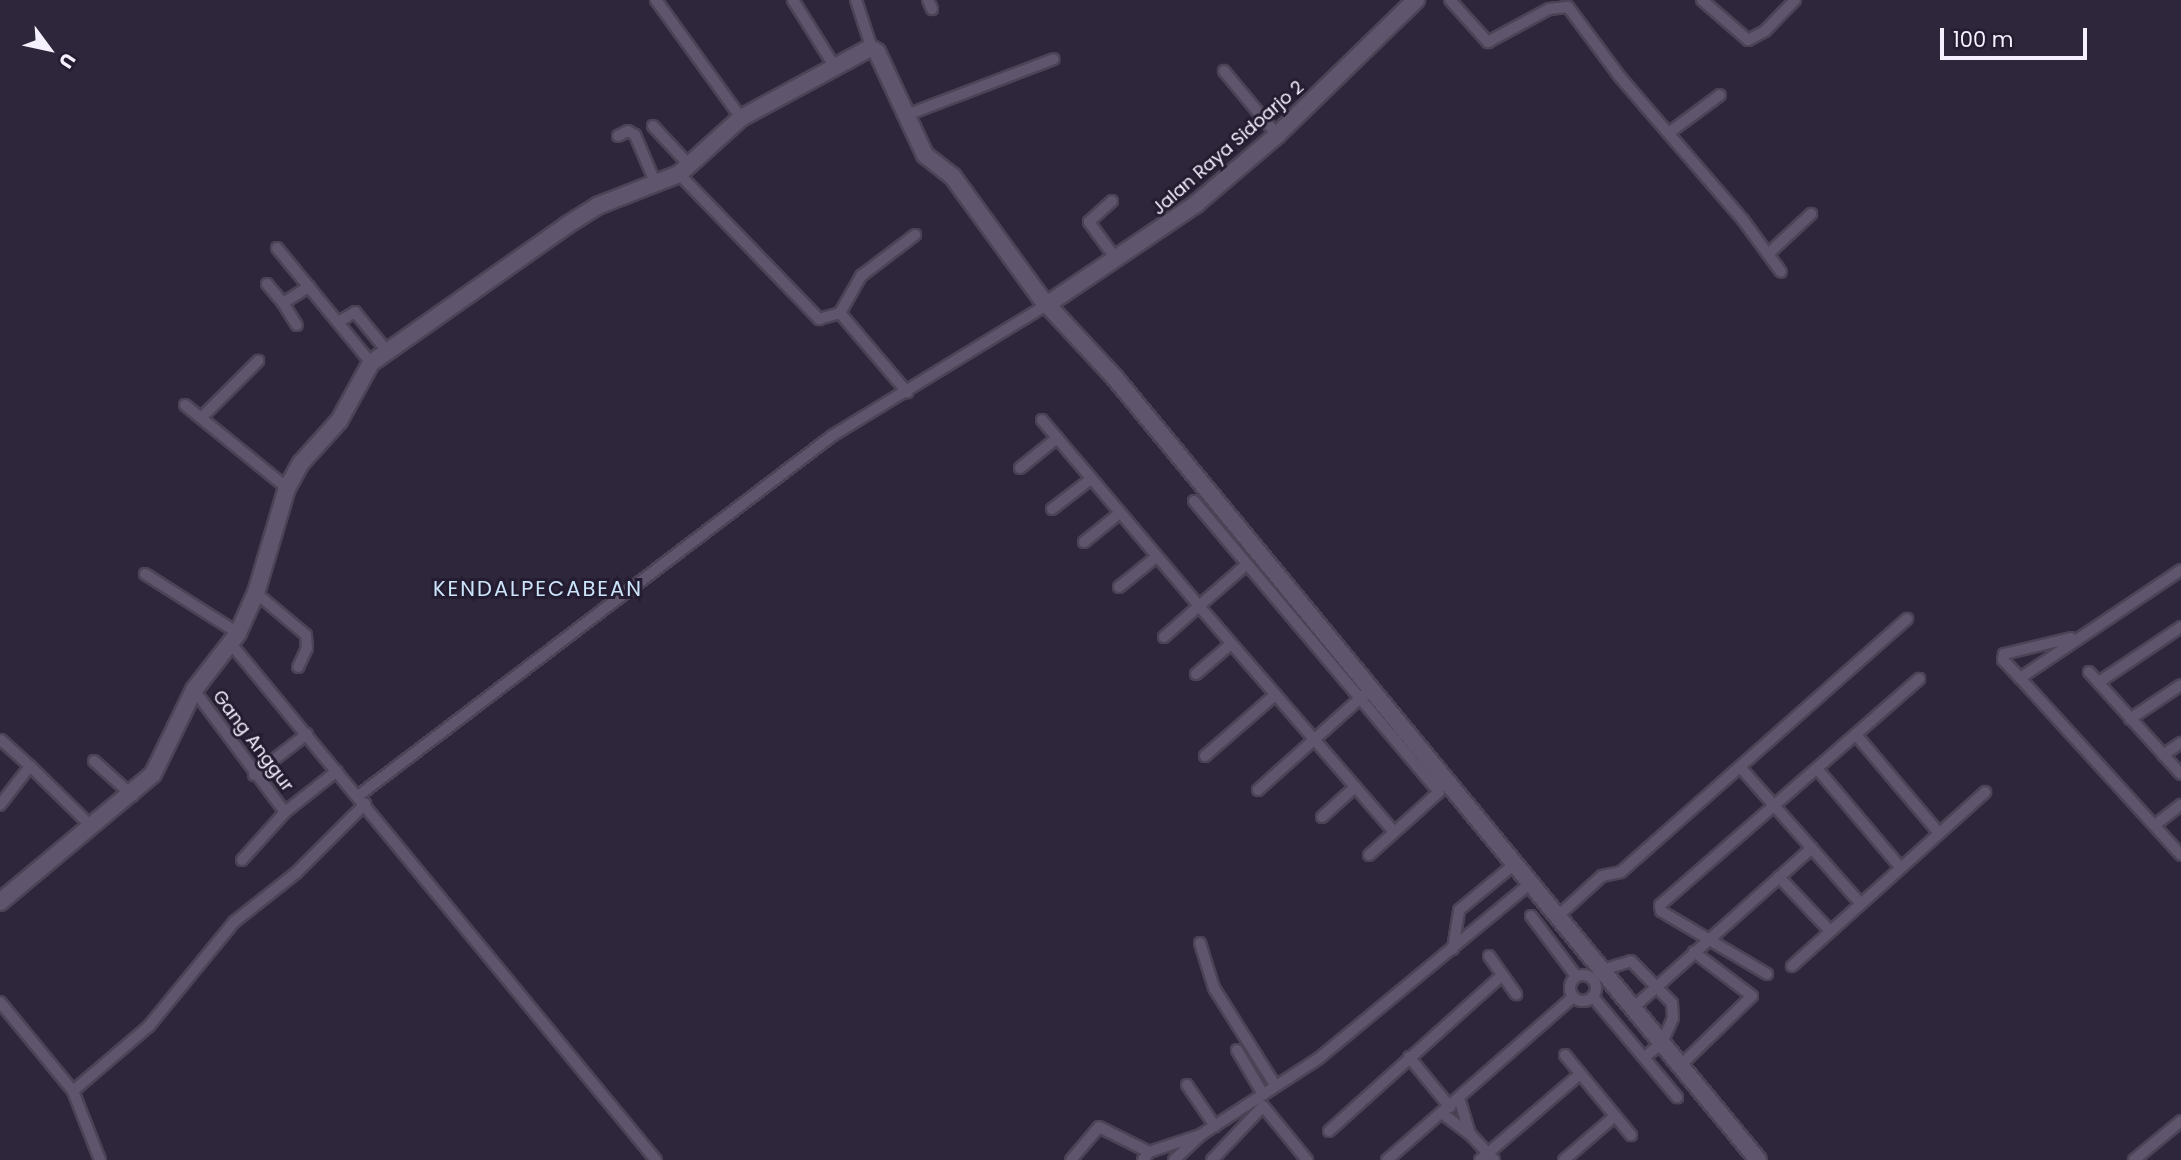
<!DOCTYPE html>
<html>
<head>
<meta charset="utf-8">
<style>
	body { margin:0 }
	#map { position:relative; width:2181px; height:1160px; overflow:hidden; background:#2e263a; font-family:Poppins,sans-serif }
	div>[style] { position:absolute }
	.roads { filter:drop-shadow(2px 0 #4c4456) drop-shadow(-2px 0 #4c4456) drop-shadow(0 2px #4c4456) drop-shadow(0 -2px #4c4456) }
	.street>* { height:10px; margin:-5px; padding:0 5px; transform-origin:5px; border-radius:5px; background:#5f566e }
	.street>.ring { margin:-5px; padding:0; box-sizing:content-box; background:none; border:10px solid #5f566e; border-radius:50% }
	.secondary>* { height:16px; margin:-8px; padding:0 8px; transform-origin:8px; border-radius:8px; background:#5f566e }
	span { translate:-50% -50%; white-space:nowrap; text-align:center; line-height:1.15; -webkit-text-stroke:6px #241c30; paint-order:stroke }
	.street-label { font-size:18px; color:#f5f0fe }
	.quarter-label { font-size:21px; color:#cbe4fa; letter-spacing:2px }
	.north { position:absolute; left:14px; top:14px; width:70px; height:70px; -webkit-text-stroke:5px #241c30; paint-order:stroke; rotate:123deg; font-size:19px; font-weight:700; line-height:28px; text-align:center; color:#f5f0fe }
	.north::after { content:''; display:block; margin:auto; width:24px; height:32px; background:#f5f0fe; clip-path:polygon(50% 0,100% 100%,50% 72%,0 100%) }
	.scale { position:absolute; left:1940px; top:28px; width:147px; height:32px; box-sizing:border-box; border:4px solid #f5f0fe; border-top:0; padding-left:9px; font-size:21px; line-height:24px; white-space:nowrap; color:#f5f0fe; -webkit-text-stroke:5px #241c30; paint-order:stroke }
</style>
</head>
<body>
<div id="map">
	<div class="roads">
		<div class="street">
			<div style="left:656px;top:0;width:145px;rotate:54.2deg"></div>
			<div style="left:793px;top:0;width:75px;rotate:58deg"></div>
			<div style="left:856px;top:0;width:52px;rotate:71.9deg"></div>
			<div style="left:928px;top:0;width:10px;rotate:66deg"></div>
			<div style="left:1450px;top:0;width:57px;rotate:47.9deg"></div>
			<div style="left:1488px;top:42px;width:69px;rotate:-28.4deg"></div>
			<div style="left:1549px;top:9px;width:19px;rotate:-6deg"></div>
			<div style="left:1568px;top:7px;width:87px;rotate:53.4deg"></div>
			<div style="left:1620px;top:77px;width:189px;rotate:49.3deg"></div>
			<div style="left:1743px;top:220px;width:64px;rotate:53.8deg"></div>
			<div style="left:1702px;top:0;width:61px;rotate:41deg"></div>
			<div style="left:1748px;top:40px;width:19px;rotate:-28deg"></div>
			<div style="left:1765px;top:31px;width:43px;rotate:-45.9deg"></div>
			<div style="left:1224px;top:71px;width:83px;rotate:50.4deg"></div>
			<div style="left:904px;top:116px;width:160px;rotate:-20.8deg"></div>
			<div style="left:653px;top:126px;width:54px;rotate:47.2deg"></div>
			<div style="left:1670px;top:132px;width:62px;rotate:-36.5deg"></div>
			<div style="left:618px;top:136px;width:11px;rotate:-27deg"></div>
			<div style="left:628px;top:131px;width:8px;rotate:30deg"></div>
			<div style="left:635px;top:135px;width:51px;rotate:66.9deg"></div>
			<div style="left:679px;top:174px;width:202px;rotate:46deg"></div>
			<div style="left:819px;top:319px;width:22px;rotate:-16deg"></div>
			<div style="left:840px;top:313px;width:43px;rotate:-60.4deg"></div>
			<div style="left:861px;top:276px;width:68px;rotate:-37.2deg"></div>
			<div style="left:1112px;top:201px;width:31px;rotate:138deg"></div>
			<div style="left:1089px;top:222px;width:46px;rotate:53.9deg"></div>
			<div style="left:277px;top:248px;width:149px;rotate:50.7deg"></div>
			<div style="left:1768px;top:254px;width:59px;rotate:-42.9deg"></div>
			<div style="left:267px;top:284px;width:25px;rotate:50deg"></div>
			<div style="left:283px;top:303px;width:31px;rotate:-32deg"></div>
			<div style="left:283px;top:303px;width:26px;rotate:58deg"></div>
			<div style="left:840px;top:313px;width:104px;rotate:49.7deg"></div>
			<div style="left:338px;top:322px;width:20px;rotate:-30deg"></div>
			<div style="left:355px;top:312px;width:50px;rotate:50.6deg"></div>
			<div style="left:185px;top:405px;width:132px;rotate:39.1deg"></div>
			<div style="left:201px;top:418px;width:81px;rotate:-45deg"></div>
			<div style="left:1042px;top:420px;width:243px;rotate:49.8deg"></div>
			<div style="left:1199px;top:606px;width:62px;rotate:-41.1deg"></div>
			<div style="left:1020px;top:468px;width:48px;rotate:-39deg"></div>
			<div style="left:1194px;top:501px;width:380px;rotate:49.9deg"></div>
			<div style="left:1439px;top:792px;width:94px;rotate:138deg"></div>
			<div style="left:1052px;top:509px;width:49px;rotate:-37.6deg"></div>
			<div style="left:1084px;top:542px;width:46px;rotate:-38.9deg"></div>
			<div style="left:2181px;top:570px;width:194px;rotate:146.1deg"></div>
			<div style="left:2020px;top:678px;width:239px;rotate:47.7deg"></div>
			<div style="left:145px;top:574px;width:110px;rotate:32.4deg"></div>
			<div style="left:1119px;top:587px;width:48px;rotate:-39deg"></div>
			<div style="left:256px;top:593px;width:65px;rotate:40deg"></div>
			<div style="left:306px;top:635px;width:13px;rotate:86deg"></div>
			<div style="left:307px;top:648px;width:21px;rotate:115deg"></div>
			<div style="left:1164px;top:637px;width:47px;rotate:-41.5deg"></div>
			<div style="left:1199px;top:606px;width:298px;rotate:49.2deg"></div>
			<div style="left:232px;top:645px;width:667px;rotate:50.54deg"></div>
			<div style="left:2089px;top:672px;width:137px;rotate:48deg"></div>
			<div style="left:1196px;top:674px;width:46px;rotate:-40.6deg"></div>
			<div style="left:2020px;top:678px;width:25px;rotate:-133deg"></div>
			<div style="left:2003px;top:660px;width:6px;rotate:-81deg"></div>
			<div style="left:2004px;top:654px;width:69px;rotate:-13.4deg"></div>
			<div style="left:2099px;top:682px;width:99px;rotate:-33.9deg"></div>
			<div style="left:194px;top:690px;width:152px;rotate:53.3deg"></div>
			<div style="left:2130px;top:719px;width:61px;rotate:-33.7deg"></div>
			<div style="left:1857px;top:736px;width:127px;rotate:49.8deg"></div>
			<div style="left:1px;top:740px;width:39px;rotate:42deg"></div>
			<div style="left:2163px;top:755px;width:22px;rotate:-34deg"></div>
			<div style="left:1205px;top:756px;width:93px;rotate:-41.1deg"></div>
			<div style="left:94px;top:761px;width:52px;rotate:41.9deg"></div>
			<div style="left:1741px;top:768px;width:180px;rotate:48.6deg"></div>
			<div style="left:1819px;top:771px;width:126px;rotate:49.8deg"></div>
			<div style="left:254px;top:775px;width:67px;rotate:-37.7deg"></div>
			<div style="left:1258px;top:790px;width:144px;rotate:-41.9deg"></div>
			<div style="left:358px;top:796px;width:595px;rotate:-37.22deg"></div>
			<div style="left:832px;top:436px;width:253px;rotate:-31.4deg"></div>
			<div style="left:0;top:805px;width:49px;rotate:-52.4deg"></div>
			<div style="left:30px;top:766px;width:87px;rotate:44.5deg"></div>
			<div style="left:1322px;top:817px;width:45px;rotate:-42.3deg"></div>
			<div style="left:2155px;top:825px;width:33px;rotate:-38deg"></div>
			<div style="left:242px;top:860px;width:64px;rotate:-48.1deg"></div>
			<div style="left:285px;top:812px;width:66px;rotate:-38.3deg"></div>
			<div style="left:1779px;top:877px;width:74px;rotate:46.6deg"></div>
			<div style="left:1531px;top:916px;width:75px;rotate:53.1deg"></div>
			<div style="left:1558px;top:916px;width:59px;rotate:-42.3deg"></div>
			<div style="left:1602px;top:876px;width:19px;rotate:-12deg"></div>
			<div style="left:1621px;top:872px;width:382px;rotate:-41.5deg"></div>
			<div style="left:1200px;top:943px;width:47px;rotate:72.7deg"></div>
			<div style="left:1214px;top:988px;width:115px;rotate:57.8deg"></div>
			<div style="left:1453px;top:949px;width:39px;rotate:-81deg"></div>
			<div style="left:1459px;top:910px;width:74px;rotate:-39.5deg"></div>
			<div style="left:1489px;top:956px;width:47px;rotate:54.6deg"></div>
			<div style="left:1792px;top:966px;width:260px;rotate:-42deg"></div>
			<div style="left:1602px;top:970px;width:30px;rotate:-17deg"></div>
			<div style="left:1631px;top:961px;width:59px;rotate:45.7deg"></div>
			<div style="left:1672px;top:1003px;width:15px;rotate:86deg"></div>
			<div style="left:1673px;top:1018px;width:27px;rotate:114deg"></div>
			<div style="left:1662px;top:1043px;width:21px;rotate:141deg"></div>
			<div style="left:1767px;top:974px;width:123px;rotate:-149.3deg"></div>
			<div style="left:1661px;top:911px;width:6px;rotate:-99deg"></div>
			<div style="left:1660px;top:905px;width:344px;rotate:-41.1deg"></div>
			<div class="ring" style="left:1570px;top:975px;width:16px;height:16px"></div>
			<div style="left:1593px;top:997px;width:131px;rotate:50deg"></div>
			<div style="left:0;top:1002px;width:115px;rotate:50.6deg"></div>
			<div style="left:73px;top:1091px;width:74px;rotate:68.6deg"></div>
			<div style="left:1633px;top:1008px;width:240px;rotate:-41.8deg"></div>
			<div style="left:1237px;top:1050px;width:51px;rotate:59.4deg"></div>
			<div style="left:1565px;top:1055px;width:104px;rotate:50.5deg"></div>
			<div style="left:1409px;top:1057px;width:65px;rotate:50.6deg"></div>
			<div style="left:1681px;top:1065px;width:99px;rotate:-44.2deg"></div>
			<div style="left:1752px;top:996px;width:73px;rotate:-142.8deg"></div>
			<div style="left:1187px;top:1085px;width:50px;rotate:55.7deg"></div>
			<div style="left:73px;top:1091px;width:100px;rotate:-40.5deg"></div>
			<div style="left:149px;top:1026px;width:134px;rotate:-50.7deg"></div>
			<div style="left:234px;top:922px;width:79px;rotate:-38.3deg"></div>
			<div style="left:296px;top:873px;width:98px;rotate:-45deg"></div>
			<div style="left:1443px;top:1114px;width:34px;rotate:37deg"></div>
			<div style="left:1470px;top:1134px;width:37px;rotate:-107deg"></div>
			<div style="left:1329px;top:1131px;width:233px;rotate:-42deg"></div>
			<div style="left:1470px;top:1134px;width:35px;rotate:47deg"></div>
			<div style="left:1071px;top:1160px;width:43px;rotate:-49.7deg"></div>
			<div style="left:1099px;top:1127px;width:56px;rotate:26.6deg"></div>
			<div style="left:1143px;top:1160px;width:10px;rotate:-53deg"></div>
			<div style="left:1149px;top:1152px;width:54px;rotate:-18.4deg"></div>
			<div style="left:1174px;top:1160px;width:38px;rotate:-43deg"></div>
			<div style="left:1202px;top:1134px;width:138px;rotate:-32.9deg"></div>
			<div style="left:1318px;top:1059px;width:276px;rotate:-39.6deg"></div>
			<div style="left:1212px;top:1160px;width:74px;rotate:-46.6deg"></div>
			<div style="left:1263px;top:1106px;width:70px;rotate:50.8deg"></div>
			<div style="left:1387px;top:1160px;width:247px;rotate:-41.2deg"></div>
			<div style="left:1480px;top:1160px;width:132px;rotate:-40.7deg"></div>
			<div style="left:1564px;top:1160px;width:67px;rotate:-40.8deg"></div>
			<div style="left:2134px;top:1160px;width:61px;rotate:-39.7deg"></div>
		</div>
		<div class="secondary">
			<div style="left:1048px;top:304px;width:179px;rotate:-34deg"></div>
			<div style="left:1196px;top:204px;width:106px;rotate:-40.4deg"></div>
			<div style="left:1277px;top:135px;width:194px;rotate:-44.2deg"></div>
			<div style="left:0;top:902px;width:199px;rotate:-39.9deg"></div>
			<div style="left:153px;top:774px;width:93px;rotate:-64deg"></div>
			<div style="left:194px;top:690px;width:72px;rotate:-52.3deg"></div>
			<div style="left:238px;top:633px;width:44px;rotate:-65.8deg"></div>
			<div style="left:256px;top:593px;width:109px;rotate:-73.6deg"></div>
			<div style="left:287px;top:488px;width:29px;rotate:-61deg"></div>
			<div style="left:301px;top:463px;width:57px;rotate:-47.9deg"></div>
			<div style="left:339px;top:421px;width:66px;rotate:-61.1deg"></div>
			<div style="left:371px;top:363px;width:240px;rotate:-35.1deg"></div>
			<div style="left:567px;top:225px;width:36px;rotate:-32deg"></div>
			<div style="left:597px;top:206px;width:88px;rotate:-21.3deg"></div>
			<div style="left:679px;top:174px;width:84px;rotate:-42.1deg"></div>
			<div style="left:741px;top:118px;width:147px;rotate:-28.5deg"></div>
			<div style="left:870px;top:48px;width:8px;rotate:30deg"></div>
			<div style="left:877px;top:52px;width:114px;rotate:65deg"></div>
			<div style="left:925px;top:155px;width:36px;rotate:38deg"></div>
			<div style="left:953px;top:177px;width:150px;rotate:54deg"></div>
			<div style="left:1041px;top:298px;width:109px;rotate:47.2deg"></div>
			<div style="left:1115px;top:378px;width:1012px;rotate:50.57deg"></div>
		</div>
	</div>
	<div class="street-label">
		<span style="left:1228px;top:148px;rotate:-41deg">Jalan Raya Sidoarjo 2</span>
		<span style="left:253px;top:741px;rotate:53deg">Gang Anggur</span>
	</div>
	<div class="quarter-label">
		<span style="left:538px;top:589px">KENDALPECABEAN</span>
	</div>
	<div class="north">U</div>
	<div class="scale">100 m</div>
</div>
</body>
</html>
